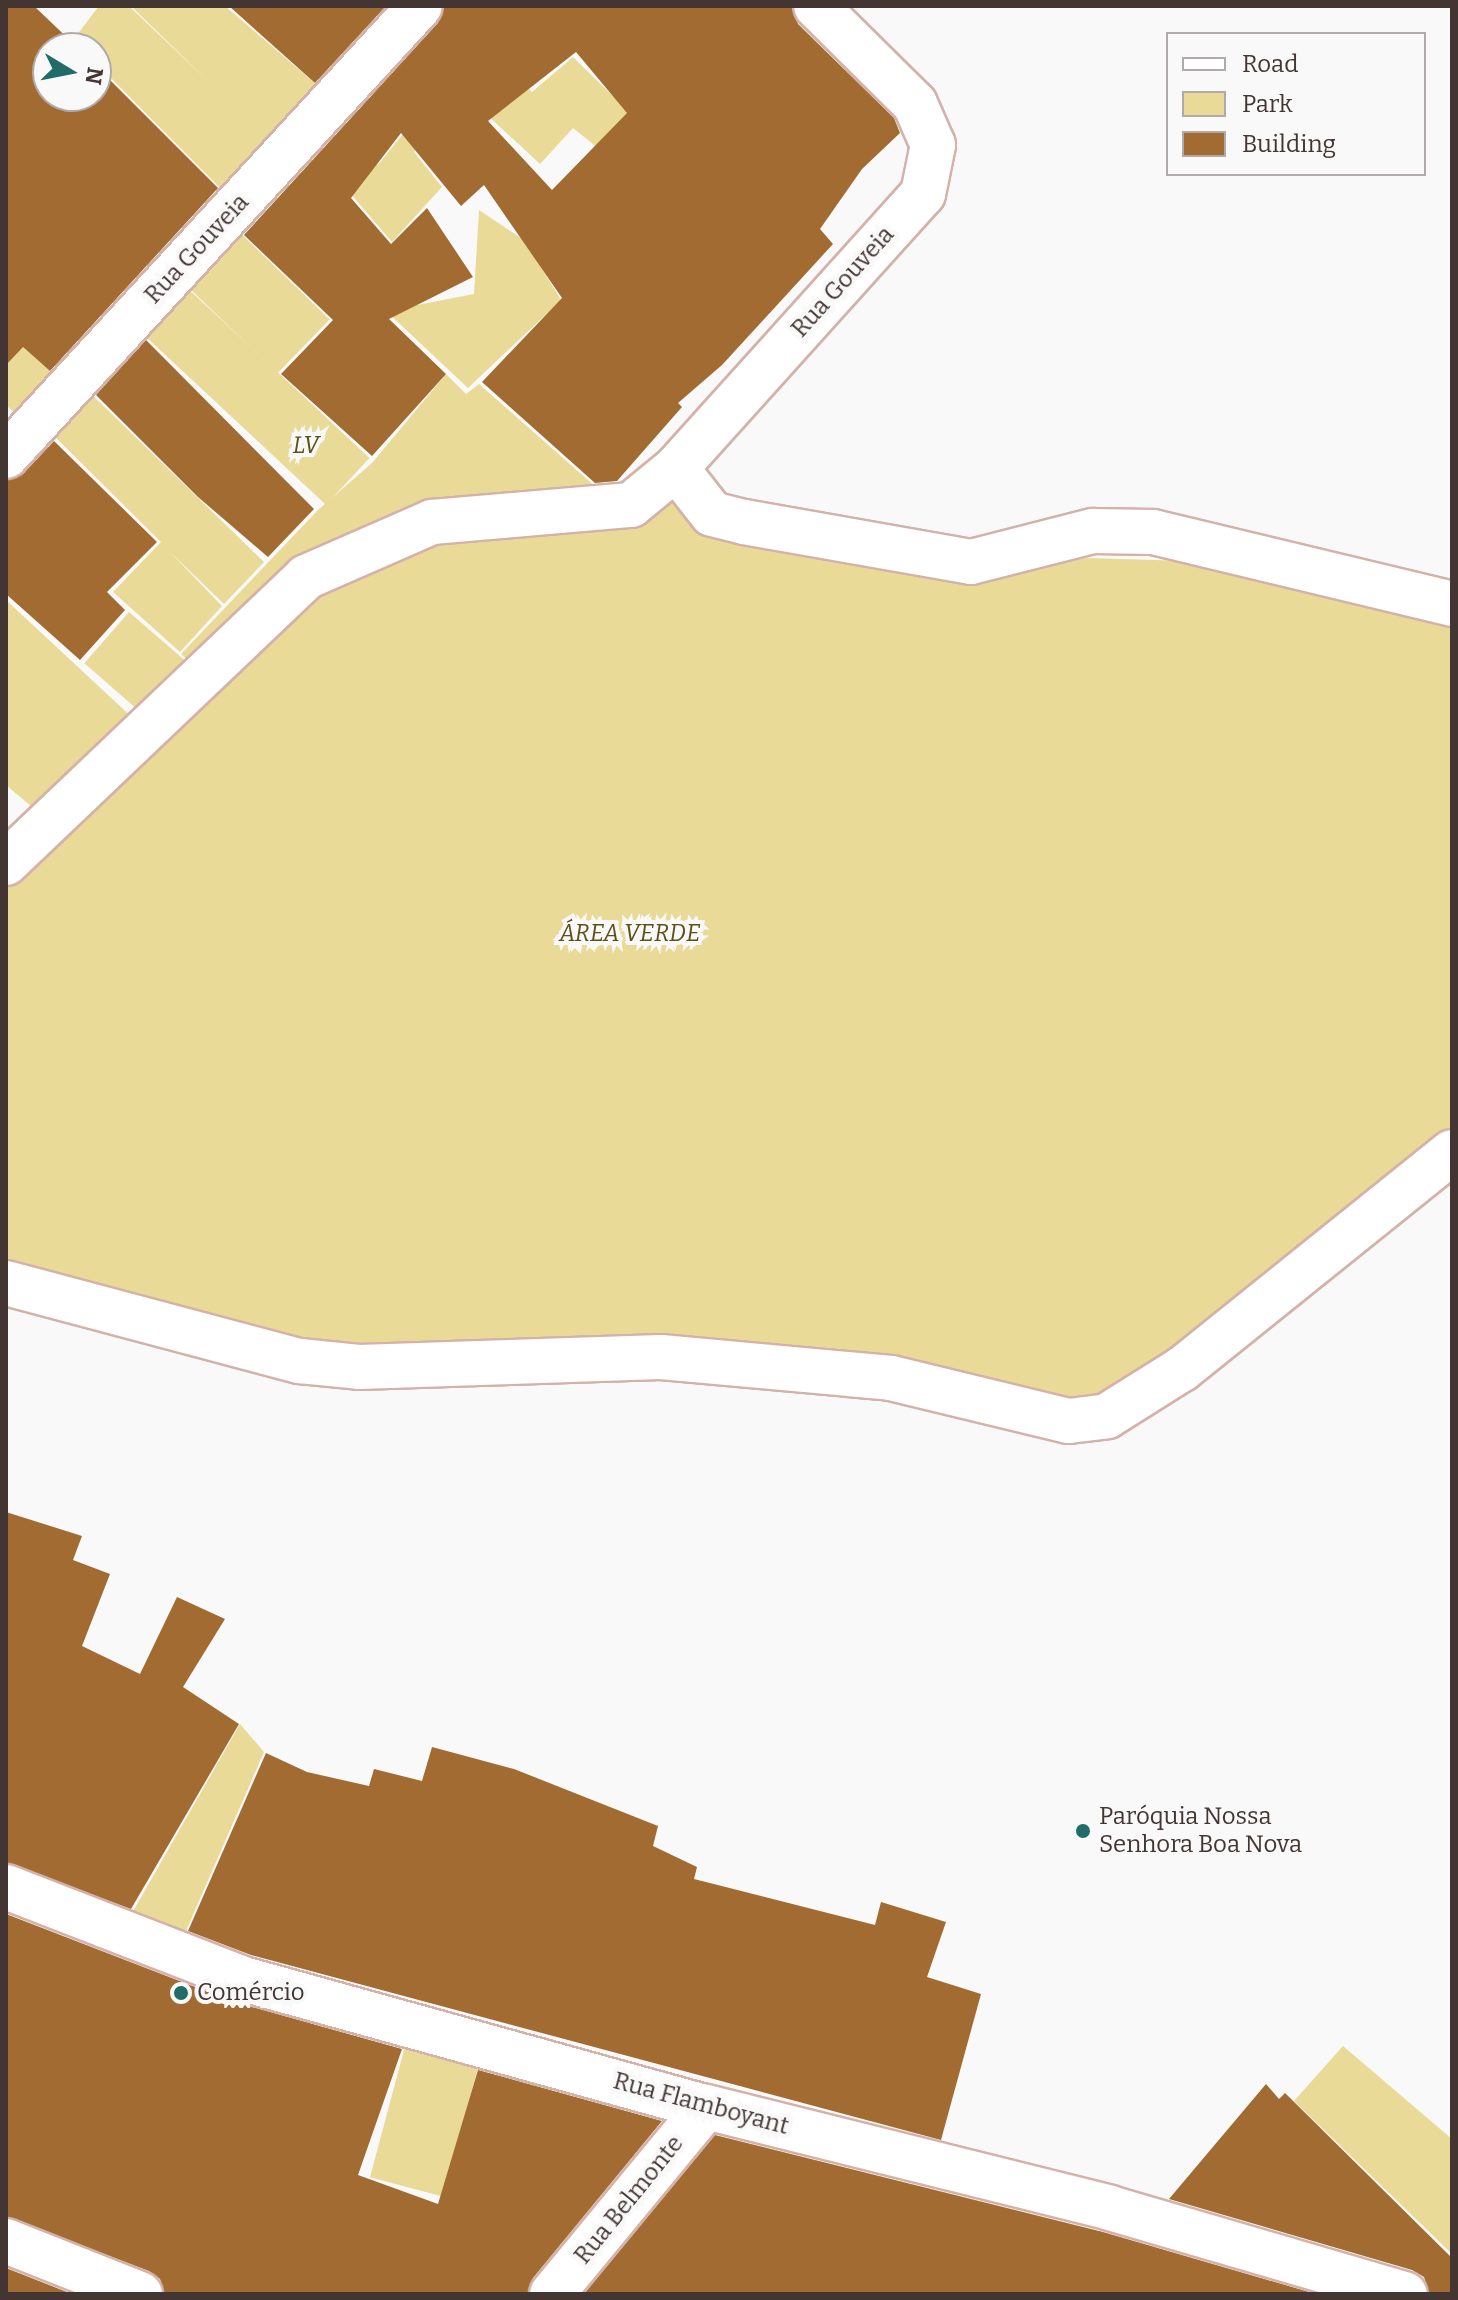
<!DOCTYPE html>
<html>
<head>
<meta charset="utf-8">
<style>
	body { margin:0 }
	#map { position:relative; width:1458px; height:2300px; overflow:hidden; background:#f9f9f9; font-family:Bitter,serif }
	div>[style] { position:absolute }
	.green>* { inset:0; background:#eada97; transform-origin:0 0 }
	.building>* { inset:0; background:#a16b31 }
	.roads { filter:drop-shadow(2px 0 #d4b2a9) drop-shadow(-2px 0 #d4b2a9) drop-shadow(0 2px #d4b2a9) drop-shadow(0 -2px #d4b2a9) }
	.street>* { height:44px; margin:-22px; padding:0 22px; transform-origin:22px; border-radius:22px; background:#fff }
	.dots>* { width:22px; height:22px; translate:-50% -50%; box-sizing:border-box; border:4px solid #f9f9f9; border-radius:50% }
	span { translate:-50% -50%; white-space:nowrap; text-align:center; line-height:1.15; -webkit-text-stroke:8px #f9f9f9; paint-order:stroke }
	.street-label { font-size:24px; color:#433532 }
	.park-label { font-size:24px; color:#5e5116; font-style:italic }
	.poi-label { font-size:24px; color:#433532 }
	.left { translate:0 -50%; text-align:left }
	.frame { position:absolute; inset:0; border:8px solid #433532; pointer-events:none }
	.legend { position:absolute; left:1166px; top:32px; width:260px; height:144px; box-sizing:border-box; background:#f9f9f9; border:2px solid #b0aba9; margin:0; padding:10px 14px; list-style:none; font-size:24px; color:#433532 }
	.legend li { display:flex; align-items:center; gap:16px; height:40px }
	.legend b { width:40px; border:2px solid #b0aba9 }
	.north { position:absolute; left:32px; top:32px; width:80px; height:80px; box-sizing:border-box; background:#f9f9f9; border:2px solid #b0aba9; border-radius:50%; rotate:100deg; font-size:22px; font-weight:700; line-height:32px; text-align:center; color:#433532 }
	.north::after { content:''; display:block; margin:auto; width:28px; height:36px; background:#216c69; clip-path:polygon(50% 0,100% 100%,50% 72%,0 100%) }
</style>
</head>
<body>
<div id="map">
	<div class="green">
		<div style="clip-path:polygon(99px 6px,129px 6px,208px 81px,131px 6px,225px 6px,324px 91px,228px 196px,96px 63px,96px 48px,81px 48px,73px 40px)"></div>
		<div style="clip-path:polygon(573px 57px,673px 155px,638px 180px,573px 128px,540px 164px,472px 101px,501px 62px,532px 92px)"></div>
		<div style="clip-path:polygon(422px 110px,437px 123px,414px 152px,442px 187px,392px 242px,344px 186px,370px 157px,378px 165px)"></div>
		<div style="clip-path:polygon(479px 210px,524px 240px,561px 300px,468px 388px,386px 311px,474px 294px)"></div>
		<div style="left:234px;top:227px;width:133px;height:75px;rotate:44deg"></div>
		<div style="left:183px;top:284px;width:255px;height:64px;rotate:43deg"></div>
		<div style="clip-path:polygon(6px 332px,59px 379px,21px 419px,6px 405px)"></div>
		<div style="clip-path:polygon(446px 374px,466px 394px,479px 384px,614px 503px,477px 501px,192px 664px,181px 654px,318px 510px,372px 463px)"></div>
		<div style="clip-path:polygon(86px 389px,264px 562px,224px 604px,170px 552px,222px 606px,180px 652px,113px 592px,161px 542px,48px 430px)"></div>
		<div style="clip-path:polygon(672px 485px,983px 577px,1087px 558px,1189px 561px,1452px 620px,1452px 1142px,1100px 1401px,345px 1354px,6px 1262px,6px 888px,312px 597px,417px 550px,539px 528px)"></div>
		<div style="clip-path:polygon(6px 600px,136px 721px,39px 813px,6px 785px)"></div>
		<div style="left:129px;top:612px;width:84px;height:68px;rotate:41deg"></div>
		<div style="clip-path:polygon(240px 1724px,264px 1752px,182px 1940px,128px 1920px)"></div>
		<div style="left:407px;top:2039px;width:76px;height:143px;rotate:15deg"></div>
		<div style="clip-path:polygon(1343px 2046px,1452px 2139px,1452px 2254px,1294px 2101px)"></div>
	</div>
	<div class="building">
		<div style="clip-path:polygon(6px 6px,34px 6px,78px 48px,48px 48px,48px 96px,96px 96px,96px 66px,218px 188px,50px 371px,23px 347px,6px 365px)"></div>
		<div style="clip-path:polygon(229px 6px,386px 6px,315px 83px)"></div>
		<div style="clip-path:polygon(evenodd,444px 6px,792px 6px,798px 24px,894px 118px,900px 133px,862px 169px,820px 229px,833px 244px,722px 365px,678px 403px,682px 407px,617px 481px,595px 483px,482px 382px,562px 298px,484px 185px,461px 206px,401px 133px,351px 198px,391px 244px,427px 208px,473px 277px,389px 319px,446px 374px,372px 456px,281px 374px,333px 320px,244px 235px,438px 23px,444px 6px,576px 52px,627px 113px,552px 190px,488px 121px,576px 52px)"></div>
		<div style="clip-path:polygon(146px 340px,314px 509px,268px 557px,198px 497px,96px 395px)"></div>
		<div style="clip-path:polygon(54px 441px,157px 542px,107px 592px,125px 610px,80px 660px,6px 594px,6px 480px,24px 473px)"></div>
		<div style="clip-path:polygon(6px 1512px,82px 1536px,73px 1560px,110px 1574px,82px 1646px,140px 1674px,177px 1597px,225px 1619px,183px 1687px,239px 1724px,131px 1909px,6px 1863px)"></div>
		<div style="clip-path:polygon(432px 1747px,514px 1769px,658px 1826px,653px 1846px,697px 1867px,694px 1879px,875px 1925px,881px 1902px,946px 1922px,927px 1977px,981px 1994px,941px 2140px,251px 1955px,188px 1931px,266px 1753px,307px 1772px,369px 1786px,374px 1769px,422px 1781px)"></div>
		<div style="clip-path:polygon(6px 1914px,234px 2002px,402px 2049px,358px 2175px,438px 2204px,478px 2070px,662px 2121px,533px 2278px,528px 2294px,164px 2294px,160px 2279px,149px 2271px,6px 2217px)"></div>
		<div style="clip-path:polygon(1266px 2084px,1279px 2099px,1285px 2093px,1452px 2258px,1452px 2294px,1429px 2294px,1424px 2277px,1412px 2270px,1169px 2199px)"></div>
		<div style="clip-path:polygon(715px 2135px,1103px 2232px,1316px 2294px,584px 2294px)"></div>
		<div style="clip-path:polygon(6px 2268px,72px 2294px,6px 2294px)"></div>
	</div>
	<div class="roads">
		<div class="street">
			<div style="left:6px;top:456px;width:611px;rotate:-47.39deg"></div>
			<div style="left:676px;top:468px;width:58px;rotate:52deg"></div>
			<div style="left:712px;top:514px;width:33px;rotate:14deg"></div>
			<div style="left:744px;top:522px;width:230px;rotate:10deg"></div>
			<div style="left:971px;top:562px;width:126px;rotate:-14.3deg"></div>
			<div style="left:1093px;top:531px;width:60px;rotate:1deg"></div>
			<div style="left:1153px;top:532px;width:308px;rotate:13.5deg"></div>
			<div style="left:6px;top:863px;width:414px;rotate:-43.6deg"></div>
			<div style="left:306px;top:577px;width:137px;rotate:-23.6deg"></div>
			<div style="left:432px;top:522px;width:200px;rotate:-4.9deg"></div>
			<div style="left:631px;top:505px;width:58px;rotate:-39.4deg"></div>
			<div style="left:676px;top:468px;width:369px;rotate:-48deg"></div>
			<div style="left:923px;top:194px;width:50px;rotate:-78.5deg"></div>
			<div style="left:933px;top:145px;width:45px;rotate:-113.7deg"></div>
			<div style="left:915px;top:104px;width:139px;rotate:-135.3deg"></div>
			<div style="left:6px;top:1283px;width:304px;rotate:14.9deg"></div>
			<div style="left:300px;top:1361px;width:59px;rotate:5.8deg"></div>
			<div style="left:359px;top:1367px;width:302px;rotate:-1.9deg"></div>
			<div style="left:661px;top:1357px;width:231px;rotate:5.2deg"></div>
			<div style="left:891px;top:1378px;width:183px;rotate:13.6deg"></div>
			<div style="left:1069px;top:1421px;width:38px;rotate:-7deg"></div>
			<div style="left:1107px;top:1416px;width:89px;rotate:-32.1deg"></div>
			<div style="left:1182px;top:1369px;width:346px;rotate:-38.8deg"></div>
			<div style="left:6px;top:1887px;width:254px;rotate:21.2deg"></div>
			<div style="left:243px;top:1979px;width:480px;rotate:15.5deg"></div>
			<div style="left:706px;top:2107px;width:416px;rotate:14deg"></div>
			<div style="left:1110px;top:2208px;width:307px;rotate:16.3deg"></div>
			<div style="left:6px;top:2241px;width:144px;rotate:21.6deg"></div>
			<div style="left:552px;top:2294px;width:242px;rotate:-50.5deg"></div>
		</div>
	</div>
	<div class="dots">
		<div style="left:1083px;top:1831px;background:#216c69"></div>
		<div style="left:181px;top:1993px;background:#216c69"></div>
	</div>
	<div class="street-label">
		<span style="left:197px;top:249px;rotate:-47deg">Rua Gouveia</span>
		<span style="left:843px;top:282px;rotate:-48deg">Rua Gouveia</span>
		<span style="left:701px;top:2104px;rotate:15deg">Rua Flamboyant</span>
		<span style="left:629px;top:2200px;rotate:-51deg">Rua Belmonte</span>
	</div>
	<div class="park-label">
		<span style="left:306px;top:446px">LV</span>
		<span style="left:630px;top:934px">ÁREA VERDE</span>
	</div>
	<div class="poi-label">
		<span class="left" style="left:1099px;top:1831px">Paróquia Nossa<br>Senhora Boa Nova</span>
		<span class="left" style="left:197px;top:1993px">Comércio</span>
	</div>
	<div class="frame"></div>
	<ul class="legend">
	<li><b style="height:10px;background:#fff"></b>Road</li>
	<li><b style="height:22px;background:#eada97"></b>Park</li>
	<li><b style="height:22px;background:#a16b31"></b>Building</li>
	</ul>
	<div class="north">N</div>
</div>
</body>
</html>
